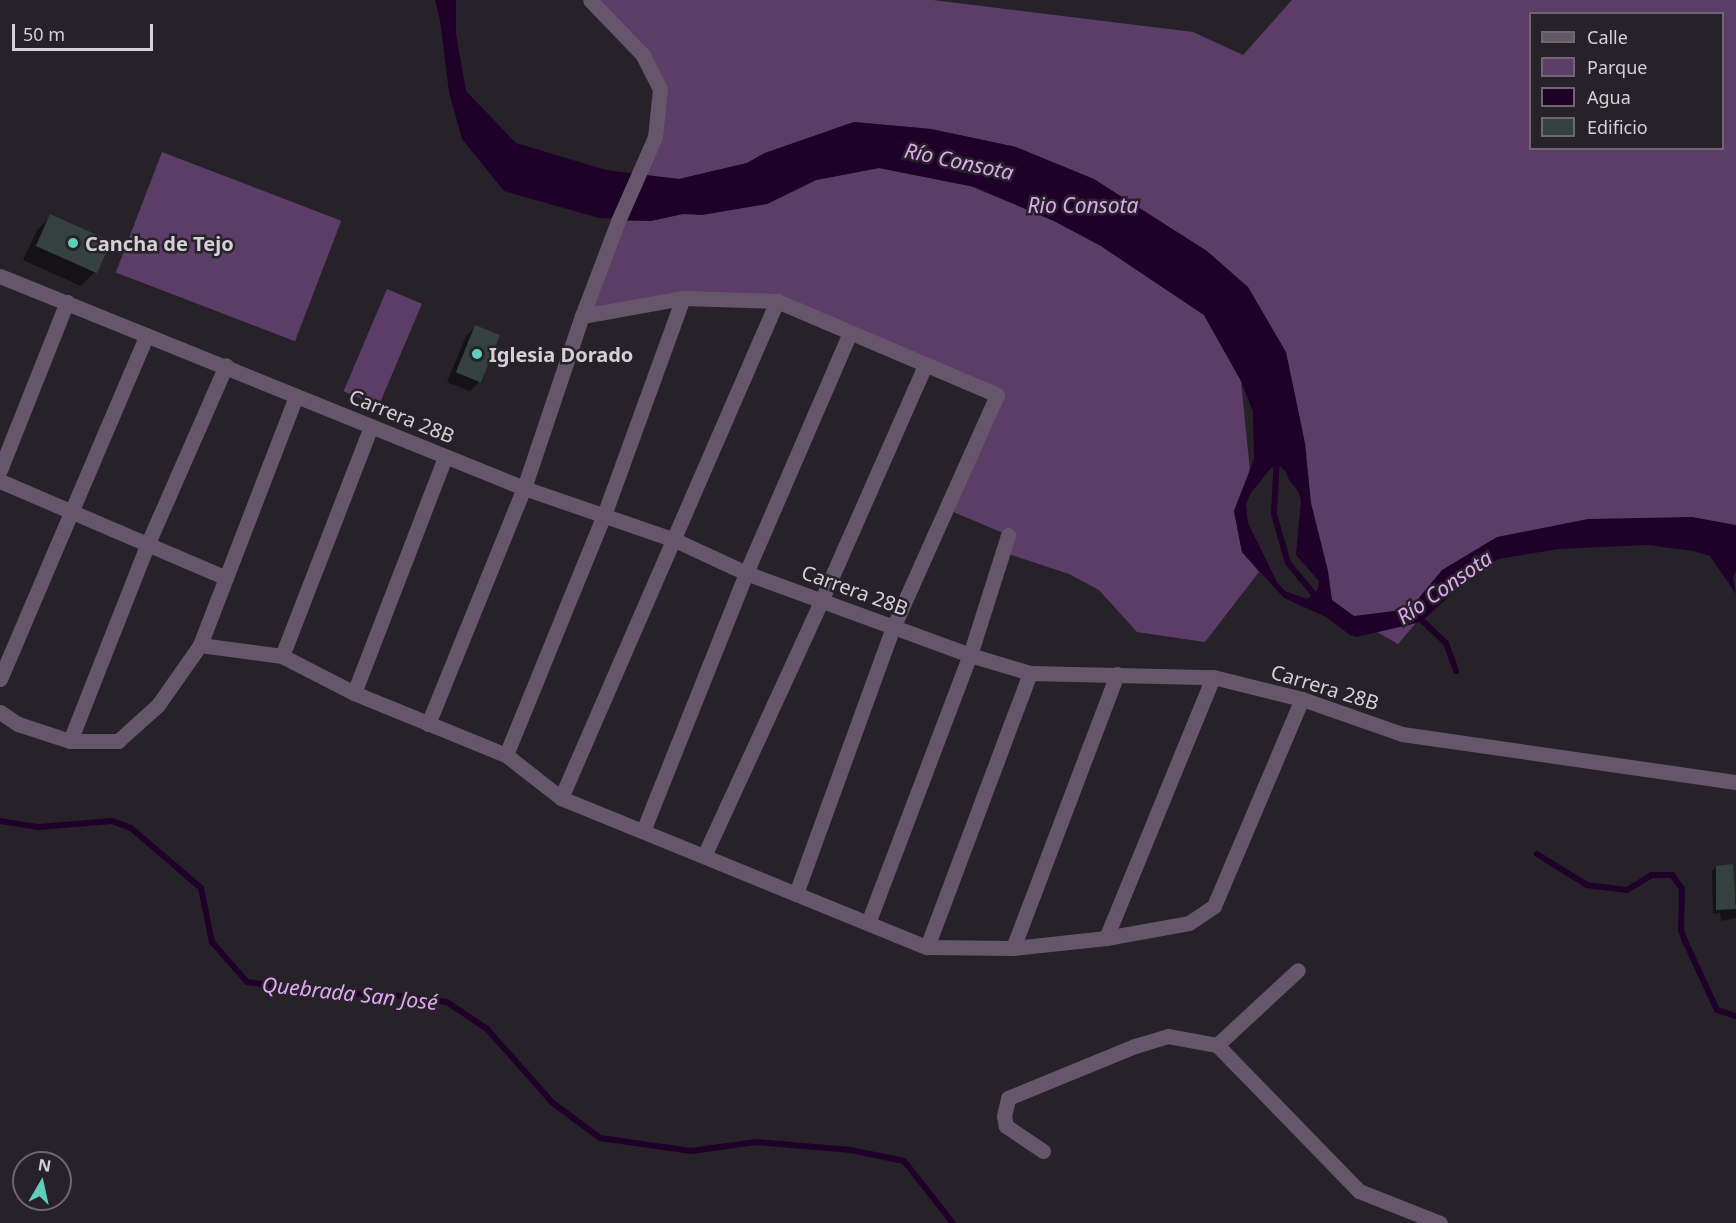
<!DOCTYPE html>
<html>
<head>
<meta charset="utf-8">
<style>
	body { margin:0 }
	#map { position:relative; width:1736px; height:1223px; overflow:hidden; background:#272229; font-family:"Noto Sans",sans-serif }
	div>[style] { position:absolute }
	.green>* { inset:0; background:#5c3d68; transform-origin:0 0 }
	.water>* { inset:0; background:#1f0029 }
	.shadow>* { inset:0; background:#0007 }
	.stream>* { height:6px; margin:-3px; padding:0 3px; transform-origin:3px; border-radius:3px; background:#1f0029 }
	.building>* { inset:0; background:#35413e; transform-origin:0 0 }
	.minor>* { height:15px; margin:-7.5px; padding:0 7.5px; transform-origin:7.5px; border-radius:7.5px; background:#66566c }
	.dots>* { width:16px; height:16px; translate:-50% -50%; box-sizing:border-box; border:3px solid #272229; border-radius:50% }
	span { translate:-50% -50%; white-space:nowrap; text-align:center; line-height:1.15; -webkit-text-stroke:5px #272229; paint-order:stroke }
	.poi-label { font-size:20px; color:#d4d0d5; font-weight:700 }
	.left { translate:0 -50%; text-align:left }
	.street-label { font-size:20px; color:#d4d0d5 }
	.water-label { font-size:21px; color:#dda7f1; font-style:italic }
	.legend { position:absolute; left:1529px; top:12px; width:195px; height:138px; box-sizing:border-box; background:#272229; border:2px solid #6c686e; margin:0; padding:8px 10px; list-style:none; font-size:18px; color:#d4d0d5 }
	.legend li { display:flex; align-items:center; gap:12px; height:30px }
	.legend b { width:30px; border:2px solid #6c686e }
	.north { position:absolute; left:12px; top:1151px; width:60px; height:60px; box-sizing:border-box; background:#272229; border:2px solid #6c686e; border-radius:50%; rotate:9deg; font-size:16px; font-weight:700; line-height:24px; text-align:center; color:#d4d0d5 }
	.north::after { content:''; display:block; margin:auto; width:21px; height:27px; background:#5dceb9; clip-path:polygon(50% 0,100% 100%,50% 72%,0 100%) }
	.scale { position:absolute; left:12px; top:24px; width:141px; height:27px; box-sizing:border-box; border:3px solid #d4d0d5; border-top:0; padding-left:8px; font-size:18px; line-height:21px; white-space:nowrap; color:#d4d0d5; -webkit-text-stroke:4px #272229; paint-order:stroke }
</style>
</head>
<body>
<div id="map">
	<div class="green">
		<div style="clip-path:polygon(evenodd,590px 0,933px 0,1193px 32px,1243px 55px,1292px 0,1736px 0,1736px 536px,1708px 545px,1483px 545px,1398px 644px,1330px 605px,1248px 287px,1016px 147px,931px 129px,854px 122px,765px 153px,747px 163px,679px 179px,638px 175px,660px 89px,643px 55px,590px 0,1530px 14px,1722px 14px,1722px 148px,1530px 148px,1530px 14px)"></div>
		<div style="left:162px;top:152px;width:192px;height:129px;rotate:21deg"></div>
		<div style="clip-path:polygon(879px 168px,970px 186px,1054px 221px,1101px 246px,1204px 315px,1241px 381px,1250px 471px,1234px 511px,1242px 552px,1259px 572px,1205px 642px,1137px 632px,1099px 590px,1069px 574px,1005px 553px,1008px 535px,946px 509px,997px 395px,777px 301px,683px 298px,582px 316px,618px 221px,650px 221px,683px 214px,767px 204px,816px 180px)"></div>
		<div style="left:387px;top:289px;width:38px;height:111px;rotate:23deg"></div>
	</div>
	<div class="water">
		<div style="clip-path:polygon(evenodd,435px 0,456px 0,456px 34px,466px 91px,516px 143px,606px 170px,679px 179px,747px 163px,765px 153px,854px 122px,931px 129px,1016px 147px,1094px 179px,1207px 251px,1248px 287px,1286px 352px,1305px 443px,1311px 503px,1328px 571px,1332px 600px,1354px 616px,1394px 611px,1418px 599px,1442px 570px,1497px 537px,1588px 519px,1692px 517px,1736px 525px,1736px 571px,1733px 577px,1736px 594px,1710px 556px,1693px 551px,1647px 545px,1558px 549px,1499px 559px,1480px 568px,1421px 622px,1357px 637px,1350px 635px,1326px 617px,1284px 598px,1242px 552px,1234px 511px,1254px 459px,1253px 412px,1241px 381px,1204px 315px,1101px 246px,1054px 221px,975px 187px,879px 168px,816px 180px,767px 204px,702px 215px,683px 214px,650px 221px,599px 218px,504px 191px,462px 139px,449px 92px,440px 20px,435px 0,1279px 465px,1286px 472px,1289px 480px,1298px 491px,1301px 501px,1296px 555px,1319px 581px,1317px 591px,1307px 599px,1285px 591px,1277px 582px,1248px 523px,1246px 505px,1250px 494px,1271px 468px,1279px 465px)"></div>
	</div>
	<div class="shadow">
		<div style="clip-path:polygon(51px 216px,95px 272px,81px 286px,23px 260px,37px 230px)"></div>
		<div style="clip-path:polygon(475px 327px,479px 382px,470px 391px,447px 382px,466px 336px)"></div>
		<div style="clip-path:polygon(1716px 867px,1736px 899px,1736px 918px,1721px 921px,1720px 913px,1713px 914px,1712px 871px)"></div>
	</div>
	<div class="stream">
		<div style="left:1277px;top:458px;width:56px;rotate:93.1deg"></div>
		<div style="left:1274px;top:514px;width:51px;rotate:74.1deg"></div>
		<div style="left:1288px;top:563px;width:47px;rotate:50.2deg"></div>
		<div style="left:1416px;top:615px;width:41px;rotate:43deg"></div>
		<div style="left:1446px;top:643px;width:30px;rotate:70deg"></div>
		<div style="left:0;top:821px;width:39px;rotate:9deg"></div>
		<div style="left:39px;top:827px;width:73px;rotate:-4.7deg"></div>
		<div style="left:112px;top:821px;width:20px;rotate:20deg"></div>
		<div style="left:131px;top:828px;width:92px;rotate:40.6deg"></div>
		<div style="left:201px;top:888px;width:55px;rotate:78.5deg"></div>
		<div style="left:212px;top:942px;width:53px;rotate:48.8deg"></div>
		<div style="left:247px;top:982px;width:83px;rotate:7.6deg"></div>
		<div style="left:329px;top:993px;width:73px;rotate:2.4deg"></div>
		<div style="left:402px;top:996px;width:45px;rotate:7.6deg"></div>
		<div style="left:447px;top:1002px;width:48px;rotate:34deg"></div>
		<div style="left:487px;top:1029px;width:99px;rotate:48.3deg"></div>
		<div style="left:553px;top:1103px;width:59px;rotate:36.7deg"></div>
		<div style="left:600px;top:1138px;width:92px;rotate:8.1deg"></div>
		<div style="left:691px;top:1151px;width:66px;rotate:-7.9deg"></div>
		<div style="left:756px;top:1142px;width:95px;rotate:4.8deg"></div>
		<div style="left:851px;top:1150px;width:54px;rotate:11.7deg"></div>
		<div style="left:904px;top:1161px;width:79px;rotate:51.7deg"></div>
		<div style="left:1537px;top:854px;width:59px;rotate:31.8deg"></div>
		<div style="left:1587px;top:885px;width:40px;rotate:7.1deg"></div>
		<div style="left:1627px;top:890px;width:29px;rotate:-31deg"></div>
		<div style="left:1652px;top:875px;width:20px"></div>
		<div style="left:1672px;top:875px;width:17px;rotate:54deg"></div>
		<div style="left:1682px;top:889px;width:41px;rotate:91.4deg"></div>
		<div style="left:1681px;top:930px;width:12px;rotate:70deg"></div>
		<div style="left:1685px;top:941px;width:76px;rotate:65.1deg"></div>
		<div style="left:1717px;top:1010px;width:20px;rotate:18deg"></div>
	</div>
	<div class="building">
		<div style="left:50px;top:214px;width:67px;height:35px;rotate:24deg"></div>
		<div style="left:475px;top:325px;width:27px;height:51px;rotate:22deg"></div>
		<div style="clip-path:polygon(1733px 864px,1736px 909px,1716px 910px,1716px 866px)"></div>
	</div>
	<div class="minor">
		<div style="left:0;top:276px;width:565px;rotate:22.03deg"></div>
		<div style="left:524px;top:488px;width:160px;rotate:19deg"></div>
		<div style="left:675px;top:540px;width:78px;rotate:24.9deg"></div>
		<div style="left:746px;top:573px;width:239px;rotate:20.1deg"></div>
		<div style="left:970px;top:655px;width:63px;rotate:16.7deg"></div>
		<div style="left:1030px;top:673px;width:183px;rotate:1.3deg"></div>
		<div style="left:1213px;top:677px;width:92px;rotate:13.9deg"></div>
		<div style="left:1302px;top:699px;width:106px;rotate:19.3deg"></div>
		<div style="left:1402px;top:734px;width:337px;rotate:8.2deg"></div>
		<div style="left:582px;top:316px;width:103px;rotate:-10.1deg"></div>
		<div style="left:683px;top:298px;width:94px;rotate:1.8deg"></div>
		<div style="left:777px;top:301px;width:239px;rotate:23.1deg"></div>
		<div style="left:997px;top:395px;width:254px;rotate:114.1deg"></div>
		<div style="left:893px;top:627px;width:284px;rotate:110deg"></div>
		<div style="left:0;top:470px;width:181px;rotate:-68.3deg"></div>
		<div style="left:0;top:481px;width:246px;rotate:23.2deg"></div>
		<div style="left:200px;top:645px;width:83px;rotate:7.6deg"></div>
		<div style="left:282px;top:656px;width:81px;rotate:27.2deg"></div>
		<div style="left:354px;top:693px;width:164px;rotate:22.2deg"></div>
		<div style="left:506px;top:755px;width:70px;rotate:38deg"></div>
		<div style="left:561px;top:798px;width:395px;rotate:22.2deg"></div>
		<div style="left:927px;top:947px;width:86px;rotate:0.7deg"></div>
		<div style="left:1013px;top:948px;width:94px;rotate:-6.1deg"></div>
		<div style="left:1106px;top:938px;width:84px;rotate:-10.2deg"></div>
		<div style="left:1189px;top:923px;width:30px;rotate:-34deg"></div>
		<div style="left:1214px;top:906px;width:225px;rotate:-67deg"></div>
		<div style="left:282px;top:656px;width:246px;rotate:-68.8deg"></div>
		<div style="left:0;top:679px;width:374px;rotate:-66.9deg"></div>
		<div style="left:354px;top:693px;width:253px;rotate:-68.9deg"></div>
		<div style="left:0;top:712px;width:22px;rotate:34deg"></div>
		<div style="left:18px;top:724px;width:55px;rotate:18.1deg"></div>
		<div style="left:70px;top:741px;width:48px"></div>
		<div style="left:118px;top:741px;width:54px;rotate:-42deg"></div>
		<div style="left:158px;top:705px;width:73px;rotate:-55deg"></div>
		<div style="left:200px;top:645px;width:267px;rotate:-68.9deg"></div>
		<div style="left:428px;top:724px;width:255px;rotate:-67.9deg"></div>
		<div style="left:524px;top:488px;width:182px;rotate:-71.4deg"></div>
		<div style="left:582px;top:316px;width:102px;rotate:-69.2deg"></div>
		<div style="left:618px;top:221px;width:92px;rotate:-66.2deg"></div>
		<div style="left:655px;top:137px;width:48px;rotate:-84.1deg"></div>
		<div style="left:660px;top:89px;width:38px;rotate:-117deg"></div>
		<div style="left:643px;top:55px;width:76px;rotate:-133.9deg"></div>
		<div style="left:70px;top:741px;width:213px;rotate:-68.5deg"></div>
		<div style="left:148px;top:543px;width:194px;rotate:-66.3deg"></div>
		<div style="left:506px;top:755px;width:259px;rotate:-67.8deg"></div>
		<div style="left:604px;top:515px;width:231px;rotate:-70deg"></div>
		<div style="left:561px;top:798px;width:542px;rotate:-66.51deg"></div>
		<div style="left:643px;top:831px;width:278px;rotate:-68.2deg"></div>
		<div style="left:746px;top:573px;width:262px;rotate:-66.6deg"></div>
		<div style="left:704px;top:856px;width:283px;rotate:-65.3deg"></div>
		<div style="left:822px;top:599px;width:256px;rotate:-66.2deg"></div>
		<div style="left:868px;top:923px;width:287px;rotate:-69.2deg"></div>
		<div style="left:970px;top:655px;width:126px;rotate:-72.4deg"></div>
		<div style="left:1106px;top:938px;width:282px;rotate:-67.7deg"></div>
		<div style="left:927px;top:947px;width:293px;rotate:-69.4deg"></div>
		<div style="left:1013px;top:948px;width:293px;rotate:-69.2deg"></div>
		<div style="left:1217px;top:1045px;width:110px;rotate:-42.8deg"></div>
		<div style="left:1043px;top:1151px;width:45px;rotate:-146deg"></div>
		<div style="left:1006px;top:1126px;width:10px;rotate:-101deg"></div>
		<div style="left:1004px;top:1116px;width:18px;rotate:-77deg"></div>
		<div style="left:1008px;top:1098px;width:137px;rotate:-22.3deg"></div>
		<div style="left:1135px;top:1046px;width:34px;rotate:-17deg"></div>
		<div style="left:1168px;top:1036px;width:50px;rotate:10.4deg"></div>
		<div style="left:1217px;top:1045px;width:204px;rotate:45.8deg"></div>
		<div style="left:1359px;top:1191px;width:87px;rotate:21.6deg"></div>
	</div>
	<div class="dots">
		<div style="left:73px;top:243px;background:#5dceb9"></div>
		<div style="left:477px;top:354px;background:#5dceb9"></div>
	</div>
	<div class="poi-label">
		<span class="left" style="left:85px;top:243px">Cancha de Tejo</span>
		<span class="left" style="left:489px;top:354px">Iglesia Dorado</span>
	</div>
	<div class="street-label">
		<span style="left:402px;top:416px;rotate:22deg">Carrera 28B</span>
		<span style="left:855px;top:590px;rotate:20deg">Carrera 28B</span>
		<span style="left:1325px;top:687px;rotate:17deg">Carrera 28B</span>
	</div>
	<div class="water-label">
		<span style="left:959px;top:161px;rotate:12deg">Río Consota</span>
		<span style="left:1083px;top:205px">Rio Consota</span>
		<span style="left:1444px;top:587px;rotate:-35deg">Río Consota</span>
		<span style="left:350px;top:993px;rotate:6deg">Quebrada San José</span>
	</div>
	<ul class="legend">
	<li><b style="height:8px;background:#66566c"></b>Calle</li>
	<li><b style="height:16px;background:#5c3d68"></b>Parque</li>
	<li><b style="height:16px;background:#1f0029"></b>Agua</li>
	<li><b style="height:16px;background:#35413e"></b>Edificio</li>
	</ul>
	<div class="north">N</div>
	<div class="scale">50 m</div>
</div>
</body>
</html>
